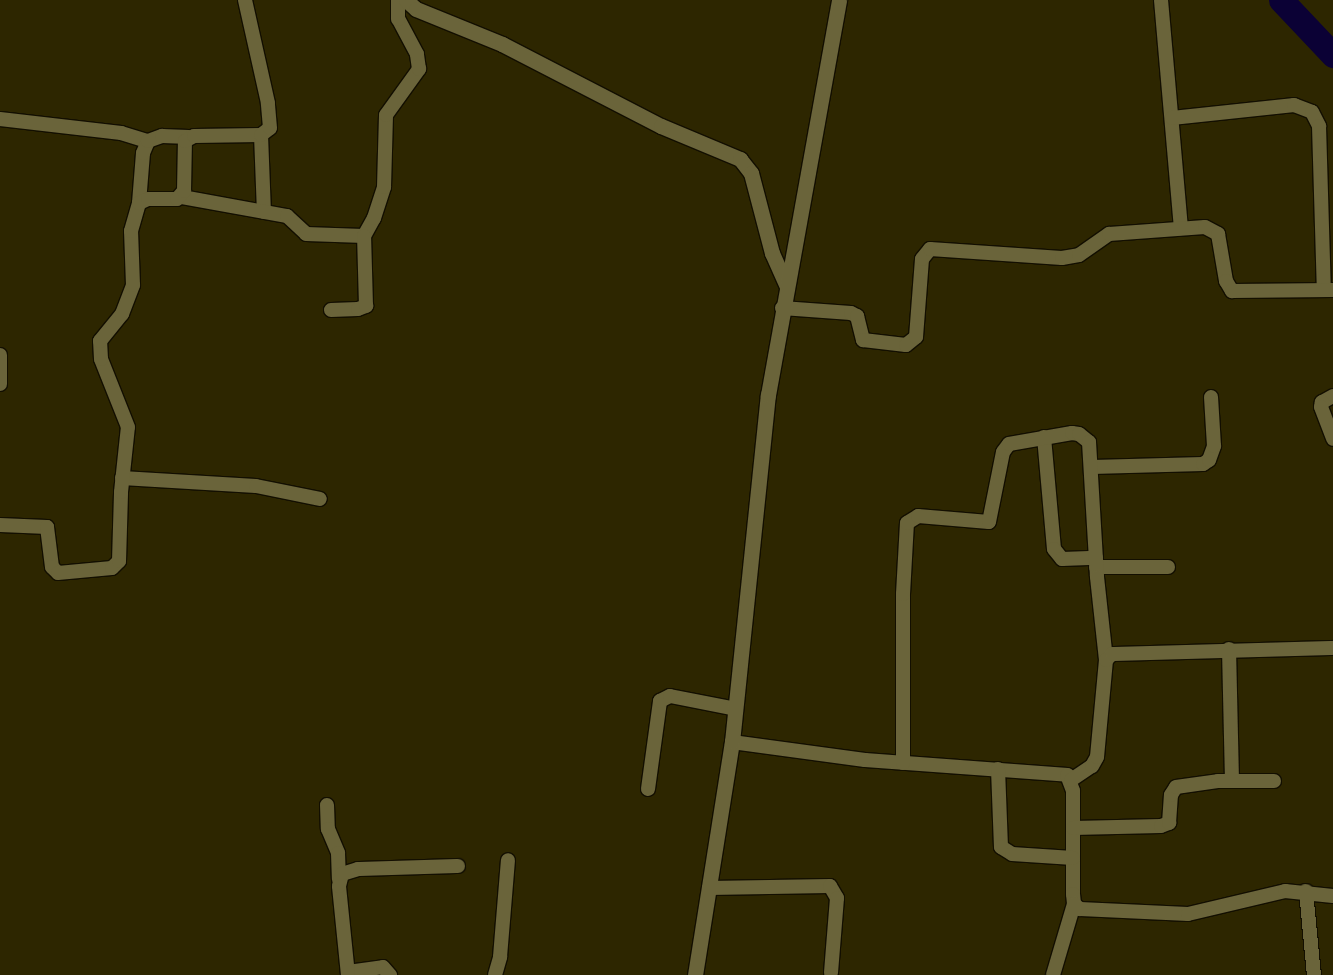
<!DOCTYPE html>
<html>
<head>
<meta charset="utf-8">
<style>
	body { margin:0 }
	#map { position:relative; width:1333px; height:975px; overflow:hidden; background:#2d2600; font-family:Lato,sans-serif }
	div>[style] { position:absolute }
	.river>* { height:25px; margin:-12.5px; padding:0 12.5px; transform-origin:12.5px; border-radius:12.5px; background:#0b0135 }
	.roads { filter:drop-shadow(1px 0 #130f00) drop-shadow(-1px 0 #130f00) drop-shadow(0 1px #130f00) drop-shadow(0 -1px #130f00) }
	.street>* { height:14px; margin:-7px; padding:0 7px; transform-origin:7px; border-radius:7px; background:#6a643a }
	.secondary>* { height:15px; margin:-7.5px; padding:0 7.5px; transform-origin:7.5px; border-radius:7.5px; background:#6a643a }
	span { translate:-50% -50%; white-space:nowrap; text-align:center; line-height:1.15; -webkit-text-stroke:4px #2d2600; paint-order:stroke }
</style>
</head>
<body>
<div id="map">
	<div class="river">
		<div style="left:1281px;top:0;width:76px;rotate:46.6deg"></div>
	</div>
	<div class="roads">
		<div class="street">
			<div style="left:1161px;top:0;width:229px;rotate:85deg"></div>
			<div style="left:1172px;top:118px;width:123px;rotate:-6.1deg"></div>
			<div style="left:1294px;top:105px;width:19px;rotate:21deg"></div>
			<div style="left:1312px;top:112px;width:16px;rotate:63deg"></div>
			<div style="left:1319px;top:126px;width:164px;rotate:88.3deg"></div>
			<div style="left:0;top:119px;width:122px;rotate:6.6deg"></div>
			<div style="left:121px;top:133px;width:28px;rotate:17deg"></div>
			<div style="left:261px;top:135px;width:77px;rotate:87.8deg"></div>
			<div style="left:182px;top:197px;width:107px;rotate:10.3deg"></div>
			<div style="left:287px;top:216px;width:26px;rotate:43deg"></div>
			<div style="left:306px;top:234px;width:58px;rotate:2deg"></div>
			<div style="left:364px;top:236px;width:21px;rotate:-61deg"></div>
			<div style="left:374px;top:218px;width:33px;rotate:-72deg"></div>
			<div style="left:384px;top:187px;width:72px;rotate:-88.4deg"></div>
			<div style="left:386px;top:115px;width:57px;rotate:-54.3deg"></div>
			<div style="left:419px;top:69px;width:15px;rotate:-98deg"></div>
			<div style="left:417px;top:54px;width:40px;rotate:-118deg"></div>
			<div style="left:398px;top:19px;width:19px;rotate:-90deg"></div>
			<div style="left:139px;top:203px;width:50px;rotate:-85.4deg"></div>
			<div style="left:143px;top:153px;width:13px;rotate:-67deg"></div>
			<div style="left:148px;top:141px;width:15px;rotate:-20deg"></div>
			<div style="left:162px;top:136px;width:27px;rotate:2deg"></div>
			<div style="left:782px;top:308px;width:69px;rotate:4.1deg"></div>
			<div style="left:851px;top:313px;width:7px;rotate:27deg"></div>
			<div style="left:857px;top:316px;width:25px;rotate:76deg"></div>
			<div style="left:863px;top:340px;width:43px;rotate:6.6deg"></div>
			<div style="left:906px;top:345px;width:13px;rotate:-39deg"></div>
			<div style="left:916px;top:337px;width:78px;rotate:-85.6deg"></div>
			<div style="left:922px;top:259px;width:13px;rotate:-51deg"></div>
			<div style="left:930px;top:249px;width:132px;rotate:3.9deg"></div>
			<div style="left:1062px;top:258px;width:17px;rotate:-10deg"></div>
			<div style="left:1079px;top:255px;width:37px;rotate:-35deg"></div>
			<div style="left:1109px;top:234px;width:96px;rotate:-4.2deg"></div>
			<div style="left:1205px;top:227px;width:15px;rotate:28deg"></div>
			<div style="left:1218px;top:234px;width:48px;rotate:80.3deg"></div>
			<div style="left:1226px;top:281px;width:12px;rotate:59deg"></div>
			<div style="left:1232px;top:291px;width:101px;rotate:-0.6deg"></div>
			<div style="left:331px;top:310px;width:27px;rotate:-2deg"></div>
			<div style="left:358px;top:309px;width:9px;rotate:-21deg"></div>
			<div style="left:366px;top:306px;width:70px;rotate:-91.6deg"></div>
			<div style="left:0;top:355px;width:29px;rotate:90deg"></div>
			<div style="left:1333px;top:396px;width:13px;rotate:151deg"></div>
			<div style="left:1322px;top:402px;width:5px;rotate:101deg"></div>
			<div style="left:1321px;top:407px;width:34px;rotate:69deg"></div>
			<div style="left:1044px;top:437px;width:112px;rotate:84.9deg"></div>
			<div style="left:1054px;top:549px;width:13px;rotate:51deg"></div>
			<div style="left:1062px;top:559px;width:34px;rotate:-2deg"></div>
			<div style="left:1092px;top:467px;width:111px;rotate:-1.5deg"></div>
			<div style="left:1203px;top:464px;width:7px;rotate:-34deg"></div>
			<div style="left:1209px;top:460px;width:15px;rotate:-70deg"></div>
			<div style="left:1214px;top:446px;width:49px;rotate:-93.5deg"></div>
			<div style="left:122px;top:478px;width:134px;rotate:3.4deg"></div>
			<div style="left:256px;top:486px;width:65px;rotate:11.5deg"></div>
			<div style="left:0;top:525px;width:47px;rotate:2.4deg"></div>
			<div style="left:47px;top:527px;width:40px;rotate:82.9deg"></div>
			<div style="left:52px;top:567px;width:8px;rotate:45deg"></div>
			<div style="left:58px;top:573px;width:54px;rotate:-5.3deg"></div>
			<div style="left:112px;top:568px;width:10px;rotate:-45deg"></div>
			<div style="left:119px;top:561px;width:69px;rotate:-88.3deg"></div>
			<div style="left:121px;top:492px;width:65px;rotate:-83.9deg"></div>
			<div style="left:128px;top:427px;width:73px;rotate:-111.7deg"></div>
			<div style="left:101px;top:359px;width:18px;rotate:-93deg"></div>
			<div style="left:100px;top:341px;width:35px;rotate:-51deg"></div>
			<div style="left:122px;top:314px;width:31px;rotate:-69deg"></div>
			<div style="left:133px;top:285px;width:54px;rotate:-92.1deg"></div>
			<div style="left:131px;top:231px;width:29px;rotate:-74deg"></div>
			<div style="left:139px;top:203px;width:10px;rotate:-24deg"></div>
			<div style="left:148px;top:199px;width:29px"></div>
			<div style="left:177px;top:199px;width:11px;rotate:-49deg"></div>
			<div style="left:184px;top:191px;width:50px;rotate:-88.9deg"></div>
			<div style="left:185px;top:141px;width:10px;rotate:-29deg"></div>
			<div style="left:194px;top:136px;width:67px;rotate:-0.9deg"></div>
			<div style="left:261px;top:135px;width:11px;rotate:-38deg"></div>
			<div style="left:270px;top:128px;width:25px;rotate:-95deg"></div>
			<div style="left:268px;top:103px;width:106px;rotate:-102.6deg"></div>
			<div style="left:1096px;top:567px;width:72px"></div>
			<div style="left:1229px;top:649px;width:132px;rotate:88.7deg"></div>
			<div style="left:732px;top:742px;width:134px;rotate:7.7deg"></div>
			<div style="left:865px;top:760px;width:203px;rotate:4.2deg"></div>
			<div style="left:1067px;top:775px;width:17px;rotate:69deg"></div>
			<div style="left:1073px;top:791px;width:103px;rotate:90deg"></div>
			<div style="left:1073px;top:894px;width:10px;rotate:84deg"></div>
			<div style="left:1074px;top:904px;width:8px;rotate:40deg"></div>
			<div style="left:1080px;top:909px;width:108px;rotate:2.7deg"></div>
			<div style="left:1188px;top:914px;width:100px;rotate:-13.3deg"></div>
			<div style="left:1285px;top:891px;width:48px;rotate:5.9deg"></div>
			<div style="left:903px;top:763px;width:169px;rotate:-90deg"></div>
			<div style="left:903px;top:594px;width:71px;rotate:-86.8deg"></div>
			<div style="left:907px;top:523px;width:13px;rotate:-32deg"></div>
			<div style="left:918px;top:516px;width:71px;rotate:4.8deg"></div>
			<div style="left:989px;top:522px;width:71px;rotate:-78.7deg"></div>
			<div style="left:1003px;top:452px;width:10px;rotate:-53deg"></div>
			<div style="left:1009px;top:444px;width:64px;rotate:-9.9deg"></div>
			<div style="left:1072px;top:433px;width:7px;rotate:8deg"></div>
			<div style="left:1079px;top:434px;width:13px;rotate:39deg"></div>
			<div style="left:1089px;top:442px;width:135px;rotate:86.6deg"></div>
			<div style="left:1097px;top:577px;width:83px;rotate:83.8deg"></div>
			<div style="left:998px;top:769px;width:78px;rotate:87.8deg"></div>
			<div style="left:1001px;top:847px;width:13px;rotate:32deg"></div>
			<div style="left:1012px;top:854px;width:61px;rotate:3.8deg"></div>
			<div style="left:1071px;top:780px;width:25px;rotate:-34deg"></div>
			<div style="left:1092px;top:766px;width:10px;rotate:-61deg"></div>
			<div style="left:1097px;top:757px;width:97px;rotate:-84.7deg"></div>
			<div style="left:1106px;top:660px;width:8px;rotate:-45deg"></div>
			<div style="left:1112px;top:654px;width:221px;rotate:-1.6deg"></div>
			<div style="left:648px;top:789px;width:89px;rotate:-82.2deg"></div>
			<div style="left:660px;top:701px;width:11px;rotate:-27deg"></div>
			<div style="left:670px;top:696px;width:67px;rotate:11.1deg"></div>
			<div style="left:327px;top:805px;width:24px;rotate:88deg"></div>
			<div style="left:328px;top:829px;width:26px;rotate:67deg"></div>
			<div style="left:338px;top:853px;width:26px;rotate:88deg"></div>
			<div style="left:1073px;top:828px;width:88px;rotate:-1.3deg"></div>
			<div style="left:1161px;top:826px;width:9px;rotate:-21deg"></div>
			<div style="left:1169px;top:823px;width:28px;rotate:-86deg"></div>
			<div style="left:1171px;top:795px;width:9px;rotate:-58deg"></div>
			<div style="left:1176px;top:787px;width:42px;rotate:-8.1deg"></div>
			<div style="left:1218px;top:781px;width:56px"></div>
			<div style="left:709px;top:888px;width:121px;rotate:-0.9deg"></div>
			<div style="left:830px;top:886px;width:14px;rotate:60deg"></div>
			<div style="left:837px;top:898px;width:75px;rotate:94.6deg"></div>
			<div style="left:1306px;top:891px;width:84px;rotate:84.6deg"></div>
			<div style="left:348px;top:972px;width:35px;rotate:-8deg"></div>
			<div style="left:383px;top:967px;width:11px;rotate:49deg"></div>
			<div style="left:348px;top:975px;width:89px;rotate:-95.8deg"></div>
			<div style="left:339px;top:886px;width:12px;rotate:-76deg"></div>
			<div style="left:342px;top:874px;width:17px;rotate:-17deg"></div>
			<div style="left:358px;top:869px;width:100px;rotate:-1.7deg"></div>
			<div style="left:495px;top:975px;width:19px;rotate:-74deg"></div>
			<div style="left:500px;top:957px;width:97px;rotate:-85.3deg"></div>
			<div style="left:1053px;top:975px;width:74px;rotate:-73.5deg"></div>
		</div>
		<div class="secondary">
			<div style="left:406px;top:0;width:13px;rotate:42deg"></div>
			<div style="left:416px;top:9px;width:93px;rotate:22.1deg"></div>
			<div style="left:502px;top:44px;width:179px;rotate:27.3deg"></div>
			<div style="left:661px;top:126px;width:86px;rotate:22.7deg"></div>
			<div style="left:740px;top:159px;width:18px;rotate:52deg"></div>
			<div style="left:751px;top:173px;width:83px;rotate:75.3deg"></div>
			<div style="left:772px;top:253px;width:35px;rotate:66deg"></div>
			<div style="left:695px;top:975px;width:236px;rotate:-81deg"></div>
			<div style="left:732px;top:742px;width:349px;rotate:-84.1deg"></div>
			<div style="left:768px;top:395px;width:401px;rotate:-79.8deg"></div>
		</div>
	</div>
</div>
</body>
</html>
